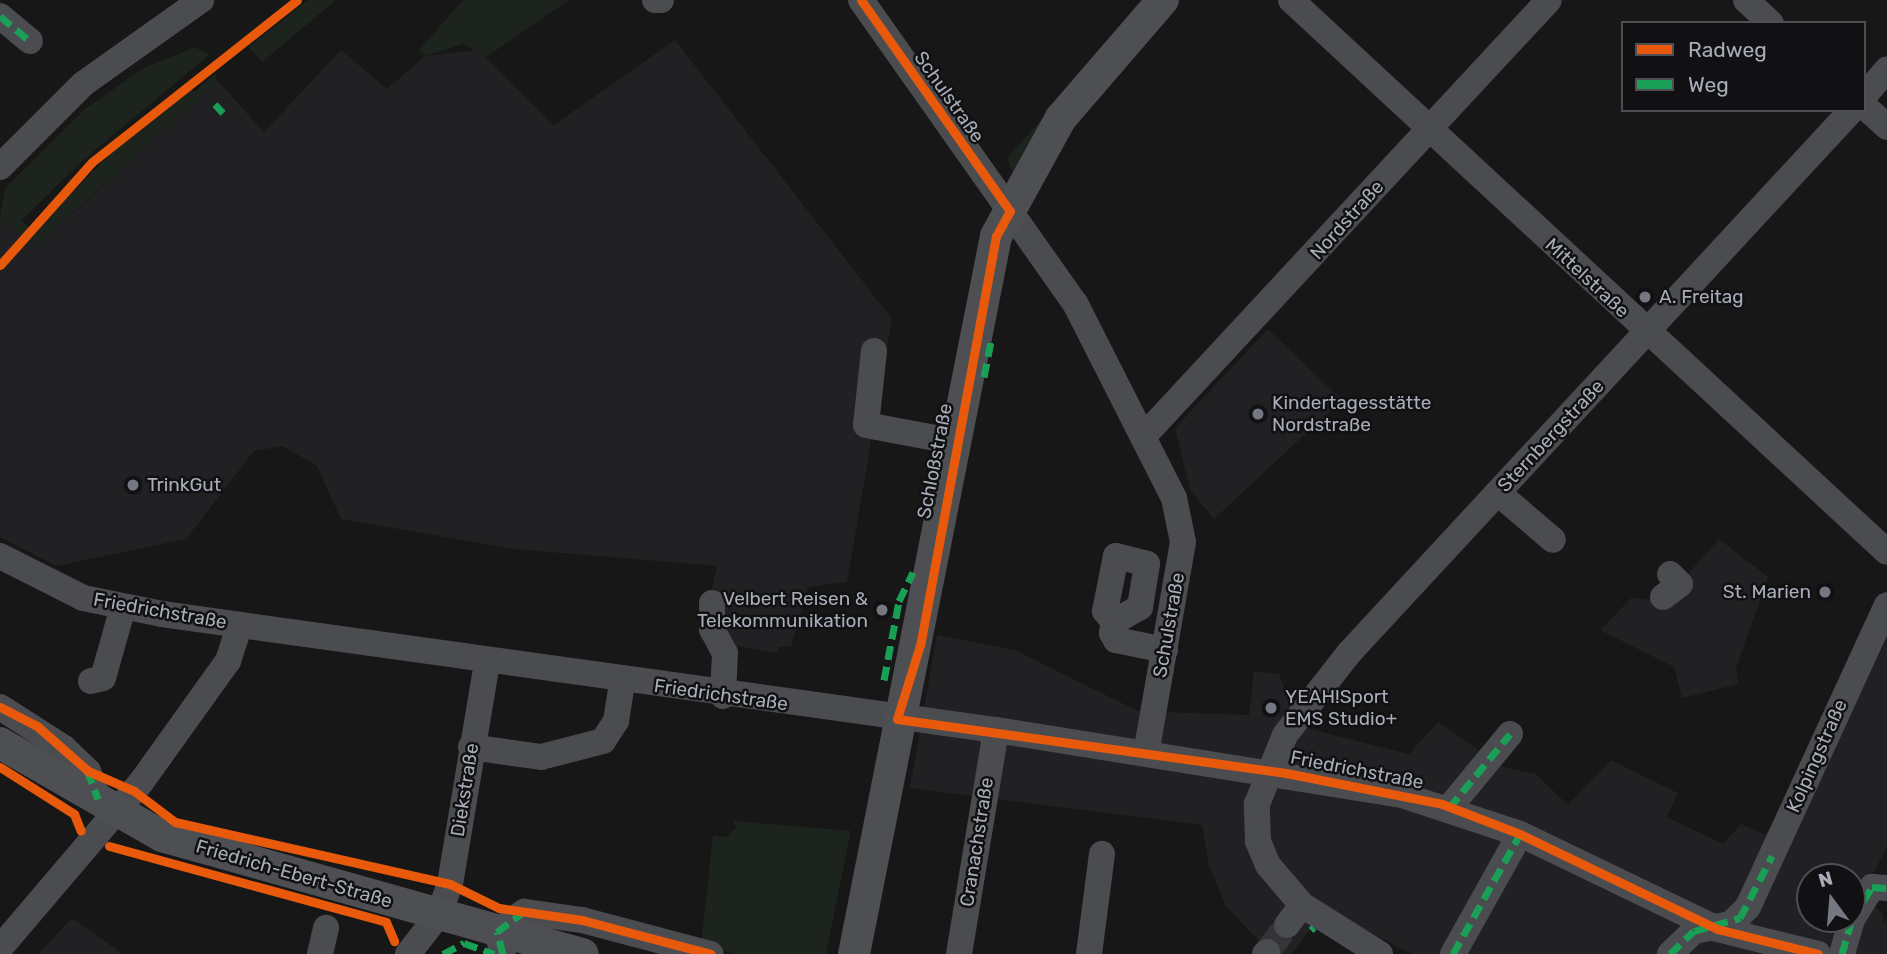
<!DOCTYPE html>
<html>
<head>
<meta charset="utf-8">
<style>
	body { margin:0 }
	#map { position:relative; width:1887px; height:954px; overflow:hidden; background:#171717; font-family:Rubik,sans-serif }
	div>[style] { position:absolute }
	.built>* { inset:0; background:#212123 }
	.green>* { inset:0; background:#1d241e }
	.minor-tunnel>* { height:26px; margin-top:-13px; transform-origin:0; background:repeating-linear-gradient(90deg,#343537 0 26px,transparent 0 39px) }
	.minor>* { height:26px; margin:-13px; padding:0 13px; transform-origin:13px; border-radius:13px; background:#4b4c50 }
	.major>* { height:32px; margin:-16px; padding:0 16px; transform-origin:16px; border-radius:16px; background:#4d4f52 }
	.quiet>* { height:7px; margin-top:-3.5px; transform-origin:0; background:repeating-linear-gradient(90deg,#1a9f57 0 14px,transparent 0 21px) }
	.cycleway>* { height:9px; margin:-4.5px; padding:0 4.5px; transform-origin:4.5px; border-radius:4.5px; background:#e8590c }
	.dots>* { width:19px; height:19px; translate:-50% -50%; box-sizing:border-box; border:4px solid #111113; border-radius:50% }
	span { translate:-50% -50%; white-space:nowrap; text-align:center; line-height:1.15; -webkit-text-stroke:5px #111113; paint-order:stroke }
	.street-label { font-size:19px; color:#a8adb8 }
	.poi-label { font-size:19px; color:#a8adb8 }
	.left { translate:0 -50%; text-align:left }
	.right { translate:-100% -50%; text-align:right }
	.legend { position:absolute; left:1621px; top:21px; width:245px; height:91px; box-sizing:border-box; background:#111113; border:2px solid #4d4f55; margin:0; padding:9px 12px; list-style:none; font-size:21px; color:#a8adb8 }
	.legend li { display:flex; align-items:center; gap:14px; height:35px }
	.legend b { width:35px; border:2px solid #4d4f55 }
	.north { position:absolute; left:1796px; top:863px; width:70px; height:70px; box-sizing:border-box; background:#111113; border:2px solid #4d4f55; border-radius:50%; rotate:344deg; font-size:19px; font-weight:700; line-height:28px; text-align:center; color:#a8adb8 }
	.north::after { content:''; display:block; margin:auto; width:24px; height:32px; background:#757880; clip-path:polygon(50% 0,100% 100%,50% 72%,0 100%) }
</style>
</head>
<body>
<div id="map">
	<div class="built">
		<div style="clip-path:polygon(675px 40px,892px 319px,847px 582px,808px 587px,791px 646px,778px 647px,777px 653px,700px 640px,717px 566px,514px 549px,341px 519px,317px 466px,283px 446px,254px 451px,186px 539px,57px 566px,0 537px,0 219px,36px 247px,218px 81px,264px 132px,341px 50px,387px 89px,425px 56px,478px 50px,554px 125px)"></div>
		<div style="clip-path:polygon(1268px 329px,1342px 400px,1214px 519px,1190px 490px,1175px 428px)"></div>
		<div style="clip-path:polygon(1719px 539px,1768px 577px,1736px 668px,1738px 684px,1682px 698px,1674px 667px,1600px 630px,1631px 598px,1651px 600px,1688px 574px)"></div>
		<div style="clip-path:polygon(937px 635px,1015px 650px,1138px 711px,1249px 715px,1254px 671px,1279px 674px,1298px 726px,1409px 754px,1438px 722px,1503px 767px,1536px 774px,1568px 805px,1611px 760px,1678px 793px,1667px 817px,1723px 844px,1741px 824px,1764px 834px,1807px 806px,1887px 638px,1887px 847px,1875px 870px,1852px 890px,1852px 877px,1810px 877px,1810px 919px,1852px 919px,1852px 890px,1882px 913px,1884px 923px,1887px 919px,1887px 954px,1412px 954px,1326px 909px,1291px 954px,1271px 954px,1226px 906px,1209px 865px,1202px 825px,910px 788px)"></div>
		<div style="clip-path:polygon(72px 918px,123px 954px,38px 954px)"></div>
	</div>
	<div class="green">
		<div style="clip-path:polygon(308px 0,336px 0,262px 62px,249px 47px)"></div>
		<div style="clip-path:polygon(463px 0,569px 0,486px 57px,463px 44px,425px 56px,419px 50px)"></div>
		<div style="clip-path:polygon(195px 47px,209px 55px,82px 161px,21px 221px,34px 231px,123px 141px,187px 89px,195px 91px,215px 74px,218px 81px,35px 247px,0 219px,5px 188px,84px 110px,142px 69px)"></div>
		<div style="clip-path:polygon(1051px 109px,1013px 173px,1007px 158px)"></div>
		<div style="clip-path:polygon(733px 821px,851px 831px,826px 954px,737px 954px,701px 946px,713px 836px,727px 837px,736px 828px)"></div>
	</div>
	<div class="minor-tunnel">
		<div style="left:1267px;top:952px;width:34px;rotate:-53deg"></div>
	</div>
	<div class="minor">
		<div style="left:655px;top:0;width:6px"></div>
		<div style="left:861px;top:0;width:371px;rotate:54.8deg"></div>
		<div style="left:1075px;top:303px;width:219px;rotate:63.1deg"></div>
		<div style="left:1174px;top:498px;width:45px;rotate:78.4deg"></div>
		<div style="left:1183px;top:542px;width:214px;rotate:99.9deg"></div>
		<div style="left:1291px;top:0;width:812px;rotate:42.81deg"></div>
		<div style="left:1746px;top:0;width:34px;rotate:43deg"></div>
		<div style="left:0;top:16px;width:39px;rotate:40deg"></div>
		<div style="left:1864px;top:96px;width:35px;rotate:-49deg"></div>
		<div style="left:1864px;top:106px;width:31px;rotate:42deg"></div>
		<div style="left:0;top:167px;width:117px;rotate:-45deg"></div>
		<div style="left:83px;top:84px;width:145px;rotate:-35.4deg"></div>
		<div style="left:874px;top:351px;width:74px;rotate:96.2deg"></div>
		<div style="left:866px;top:425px;width:92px;rotate:10.7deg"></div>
		<div style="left:1143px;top:437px;width:596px;rotate:-47.11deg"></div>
		<div style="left:1498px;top:493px;width:72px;rotate:40.5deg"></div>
		<div style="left:0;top:556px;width:93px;rotate:26.8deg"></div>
		<div style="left:83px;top:598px;width:81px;rotate:11.4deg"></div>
		<div style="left:162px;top:614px;width:842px;rotate:7.92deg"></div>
		<div style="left:996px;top:730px;width:411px;rotate:9.1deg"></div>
		<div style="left:1402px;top:795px;width:124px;rotate:18.3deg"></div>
		<div style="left:1520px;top:834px;width:219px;rotate:25.7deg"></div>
		<div style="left:1717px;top:929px;width:104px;rotate:13.9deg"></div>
		<div style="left:1663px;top:597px;width:21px;rotate:-37deg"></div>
		<div style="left:1680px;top:584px;width:14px;rotate:-135deg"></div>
		<div style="left:712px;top:603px;width:26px;rotate:90deg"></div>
		<div style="left:712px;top:629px;width:27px;rotate:62deg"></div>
		<div style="left:725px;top:653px;width:43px;rotate:92.7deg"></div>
		<div style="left:1112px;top:633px;width:11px;rotate:-80deg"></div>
		<div style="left:1114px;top:622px;width:14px;rotate:-129deg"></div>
		<div style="left:1105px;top:611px;width:56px;rotate:-78.7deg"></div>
		<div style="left:1116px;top:556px;width:32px;rotate:14deg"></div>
		<div style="left:1147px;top:564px;width:44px;rotate:99.2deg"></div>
		<div style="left:1140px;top:607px;width:30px;rotate:150deg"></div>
		<div style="left:1112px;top:633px;width:8px;rotate:60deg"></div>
		<div style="left:1116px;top:640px;width:50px;rotate:11.5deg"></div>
		<div style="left:91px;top:681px;width:12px;rotate:-14deg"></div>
		<div style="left:103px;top:678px;width:74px;rotate:-74.3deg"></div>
		<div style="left:0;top:707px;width:76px;rotate:32.6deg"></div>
		<div style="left:64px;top:748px;width:33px;rotate:44deg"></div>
		<div style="left:88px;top:771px;width:30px;rotate:70deg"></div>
		<div style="left:471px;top:747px;width:71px;rotate:8.1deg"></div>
		<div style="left:541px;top:757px;width:64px;rotate:-14.5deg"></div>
		<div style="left:603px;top:741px;width:24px;rotate:-57deg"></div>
		<div style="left:616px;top:721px;width:39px;rotate:-81deg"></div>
		<div style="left:1449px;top:808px;width:96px;rotate:-50.5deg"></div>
		<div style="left:1852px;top:919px;width:38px;rotate:-58deg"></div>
		<div style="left:1872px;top:887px;width:15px;rotate:4deg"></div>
		<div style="left:1287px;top:925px;width:25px;rotate:-53deg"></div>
		<div style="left:0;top:948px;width:219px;rotate:-49.6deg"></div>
		<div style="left:142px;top:781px;width:148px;rotate:-54.4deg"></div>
		<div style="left:228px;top:661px;width:38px;rotate:-72deg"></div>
		<div style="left:320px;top:954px;width:27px;rotate:-77deg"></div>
		<div style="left:408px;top:954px;width:51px;rotate:-52.2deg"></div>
		<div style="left:439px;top:914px;width:32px;rotate:-70deg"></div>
		<div style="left:450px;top:884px;width:223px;rotate:-80.5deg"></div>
		<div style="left:503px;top:954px;width:23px;rotate:-105deg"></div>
		<div style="left:497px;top:932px;width:34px;rotate:-37deg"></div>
		<div style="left:524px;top:912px;width:59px;rotate:7.9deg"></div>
		<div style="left:582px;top:920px;width:133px;rotate:14.8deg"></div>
		<div style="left:959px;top:954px;width:227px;rotate:-80.6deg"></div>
		<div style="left:1089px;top:954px;width:101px;rotate:-82.6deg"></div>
		<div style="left:1265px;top:954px;width:3px;rotate:-45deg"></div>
		<div style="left:1380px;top:954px;width:92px;rotate:-147.9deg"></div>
		<div style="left:1302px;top:905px;width:52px;rotate:-130.4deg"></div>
		<div style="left:1268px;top:865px;width:26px;rotate:-113deg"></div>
		<div style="left:1258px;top:841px;width:37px;rotate:-92deg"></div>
		<div style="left:1257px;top:804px;width:74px;rotate:-67.9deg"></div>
		<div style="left:1285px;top:735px;width:104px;rotate:-52deg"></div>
		<div style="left:1349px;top:653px;width:740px;rotate:-47.19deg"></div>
		<div style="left:1453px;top:954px;width:137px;rotate:-60.8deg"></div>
		<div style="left:1670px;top:954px;width:33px;rotate:-44deg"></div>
		<div style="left:1694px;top:931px;width:38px;rotate:-11deg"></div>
		<div style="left:1731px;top:924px;width:24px;rotate:-45deg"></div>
		<div style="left:1748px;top:907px;width:332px;rotate:-65.3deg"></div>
		<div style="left:1842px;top:954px;width:36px;rotate:-74deg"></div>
	</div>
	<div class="major">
		<div style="left:0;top:743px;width:187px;rotate:29.9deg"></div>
		<div style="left:162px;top:836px;width:437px;rotate:15.7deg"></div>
		<div style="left:854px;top:954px;width:732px;rotate:-78.81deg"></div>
		<div style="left:996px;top:236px;width:135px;rotate:-61.2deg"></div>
		<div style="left:1061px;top:118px;width:156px;rotate:-49.2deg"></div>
	</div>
	<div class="quiet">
		<div style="left:0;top:16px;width:39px;rotate:40deg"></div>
		<div style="left:215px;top:104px;width:12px;rotate:48deg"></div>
		<div style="left:984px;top:377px;width:37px;rotate:-79deg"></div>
		<div style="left:884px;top:680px;width:80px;rotate:-79.2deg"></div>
		<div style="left:899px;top:601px;width:32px;rotate:-64deg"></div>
		<div style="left:87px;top:770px;width:31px;rotate:69deg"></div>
		<div style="left:1449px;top:808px;width:96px;rotate:-50.5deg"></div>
		<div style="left:1852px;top:919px;width:38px;rotate:-58deg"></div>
		<div style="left:1872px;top:887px;width:15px;rotate:4deg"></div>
		<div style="left:1311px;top:930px;width:4px;rotate:-45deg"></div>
		<div style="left:443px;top:954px;width:24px;rotate:-28deg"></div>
		<div style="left:464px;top:943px;width:32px;rotate:20deg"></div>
		<div style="left:503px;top:954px;width:23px;rotate:-105deg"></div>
		<div style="left:497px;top:932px;width:34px;rotate:-37deg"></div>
		<div style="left:1453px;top:954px;width:137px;rotate:-60.8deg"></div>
		<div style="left:1670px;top:954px;width:33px;rotate:-44deg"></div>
		<div style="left:1694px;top:931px;width:48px;rotate:-15.8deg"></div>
		<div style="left:1740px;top:918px;width:70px;rotate:-62.7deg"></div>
		<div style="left:1842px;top:954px;width:36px;rotate:-74deg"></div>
	</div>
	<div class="cycleway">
		<div style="left:861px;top:0;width:258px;rotate:54.8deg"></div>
		<div style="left:1010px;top:211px;width:29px;rotate:119deg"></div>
		<div style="left:996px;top:236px;width:416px;rotate:100.5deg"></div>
		<div style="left:920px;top:645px;width:77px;rotate:107.3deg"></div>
		<div style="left:897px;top:719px;width:393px;rotate:7.9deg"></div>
		<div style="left:1286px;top:773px;width:159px;rotate:11.2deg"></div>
		<div style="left:1442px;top:804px;width:84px;rotate:21deg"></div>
		<div style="left:1520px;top:834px;width:219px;rotate:25.7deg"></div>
		<div style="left:1717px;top:929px;width:104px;rotate:13.9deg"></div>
		<div style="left:0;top:265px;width:138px;rotate:-48.2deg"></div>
		<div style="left:92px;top:162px;width:261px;rotate:-38.3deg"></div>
		<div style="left:0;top:707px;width:42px;rotate:27.2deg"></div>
		<div style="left:37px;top:726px;width:68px;rotate:41.4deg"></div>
		<div style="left:88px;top:771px;width:50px;rotate:23.5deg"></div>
		<div style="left:134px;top:791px;width:51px;rotate:37.1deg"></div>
		<div style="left:175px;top:822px;width:282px;rotate:12.7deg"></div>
		<div style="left:450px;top:884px;width:55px;rotate:26.1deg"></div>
		<div style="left:499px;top:908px;width:84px;rotate:8.2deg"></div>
		<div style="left:582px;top:920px;width:133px;rotate:14.8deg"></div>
		<div style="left:0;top:767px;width:88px;rotate:32.4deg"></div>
		<div style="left:74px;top:814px;width:18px;rotate:68deg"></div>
		<div style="left:109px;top:846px;width:287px;rotate:15.3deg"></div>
		<div style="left:386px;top:922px;width:21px;rotate:67deg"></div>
	</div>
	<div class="dots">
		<div style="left:1645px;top:297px;background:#757880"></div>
		<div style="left:1258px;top:414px;background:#757880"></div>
		<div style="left:133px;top:485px;background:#757880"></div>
		<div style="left:1825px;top:592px;background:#757880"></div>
		<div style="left:882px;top:610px;background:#757880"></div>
		<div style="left:1271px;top:708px;background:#757880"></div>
	</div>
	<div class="street-label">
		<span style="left:949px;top:97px;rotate:55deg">Schulstraße</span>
		<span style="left:1347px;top:220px;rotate:-48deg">Nordstraße</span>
		<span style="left:1587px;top:278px;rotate:43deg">Mittelstraße</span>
		<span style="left:1551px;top:436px;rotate:-47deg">Sternbergstraße</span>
		<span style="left:935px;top:461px;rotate:-79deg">Schloßstraße</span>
		<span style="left:160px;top:611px;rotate:10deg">Friedrichstraße</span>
		<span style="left:1169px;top:625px;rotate:-80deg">Schulstraße</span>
		<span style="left:721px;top:695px;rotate:8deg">Friedrichstraße</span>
		<span style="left:1817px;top:756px;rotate:-66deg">Kolpingstraße</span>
		<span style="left:1357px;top:770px;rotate:11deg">Friedrichstraße</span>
		<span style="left:465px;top:790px;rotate:-81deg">Diekstraße</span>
		<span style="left:977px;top:842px;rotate:-81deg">Cranachstraße</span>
		<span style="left:294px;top:874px;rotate:16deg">Friedrich-Ebert-Straße</span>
	</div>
	<div class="poi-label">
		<span class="left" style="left:1659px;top:297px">A. Freitag</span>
		<span class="left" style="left:1272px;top:414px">Kindertagesstätte<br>Nordstraße</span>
		<span class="left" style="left:147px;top:485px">TrinkGut</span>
		<span class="right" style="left:1811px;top:592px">St. Marien</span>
		<span class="right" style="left:868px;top:610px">Velbert Reisen &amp;<br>Telekommunikation</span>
		<span class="left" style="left:1285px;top:708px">YEAH!Sport<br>EMS Studio+</span>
	</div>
	<ul class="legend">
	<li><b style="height:9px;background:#e8590c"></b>Radweg</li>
	<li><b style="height:9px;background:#1a9f57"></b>Weg</li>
	</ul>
	<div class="north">N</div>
</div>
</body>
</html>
